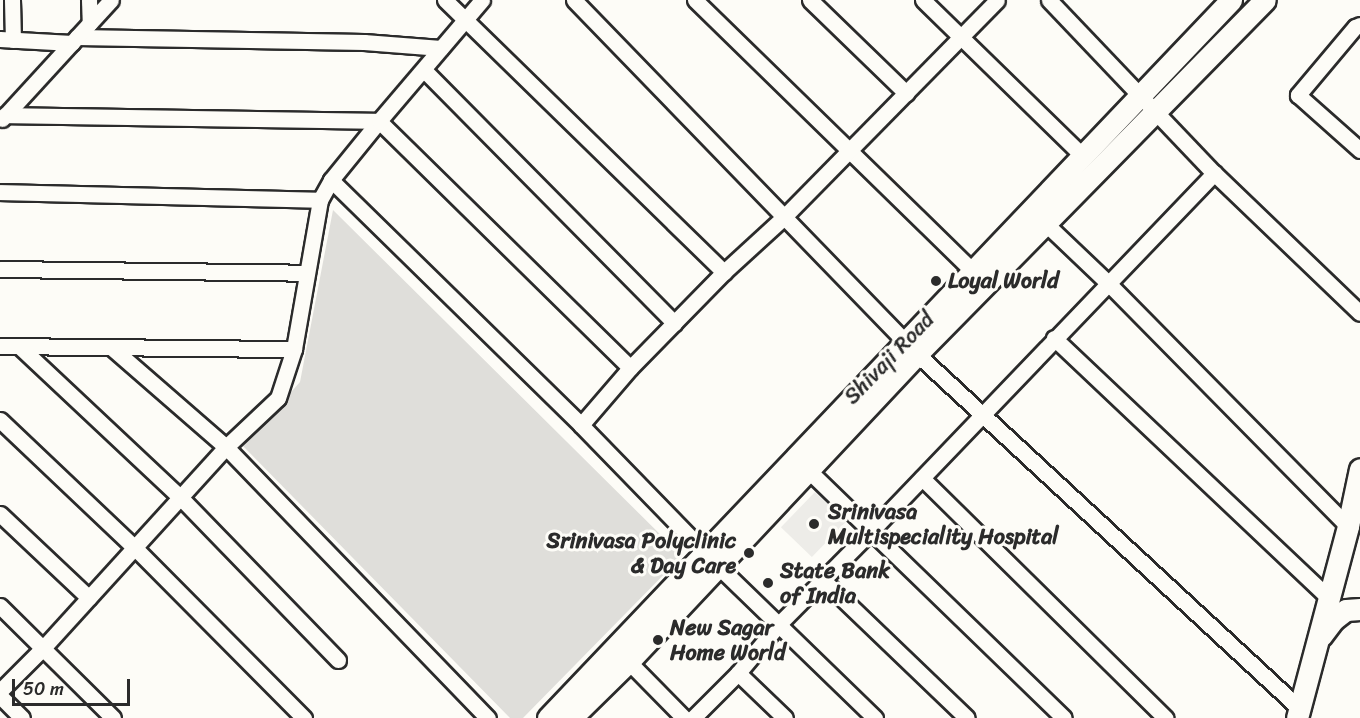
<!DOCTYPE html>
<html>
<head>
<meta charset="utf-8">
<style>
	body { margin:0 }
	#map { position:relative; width:1360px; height:718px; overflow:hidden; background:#fdfcf7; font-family:Sriracha,sans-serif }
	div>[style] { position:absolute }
	.built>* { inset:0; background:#edece8; transform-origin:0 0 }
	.green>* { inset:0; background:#dfdeda }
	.roads { filter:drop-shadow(2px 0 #2b2b2b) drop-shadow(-2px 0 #2b2b2b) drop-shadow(0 2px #2b2b2b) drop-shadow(0 -2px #2b2b2b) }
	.street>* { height:15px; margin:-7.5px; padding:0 7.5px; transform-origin:7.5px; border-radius:7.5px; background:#fdfcf7 }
	.secondary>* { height:21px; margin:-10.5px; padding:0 10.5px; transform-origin:10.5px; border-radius:10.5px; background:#fdfcf7 }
	.dots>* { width:16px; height:16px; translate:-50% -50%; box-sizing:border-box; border:3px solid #fdfcf7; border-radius:50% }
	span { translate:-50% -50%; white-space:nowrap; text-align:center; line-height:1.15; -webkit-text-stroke:6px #fdfcf7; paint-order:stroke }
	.poi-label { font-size:22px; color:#2b2b2b; font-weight:700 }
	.left { translate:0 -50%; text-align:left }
	.right { translate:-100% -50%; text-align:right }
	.street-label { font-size:22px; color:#2b2b2b }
	.scale { position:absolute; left:12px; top:679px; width:118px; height:27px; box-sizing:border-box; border:3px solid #2b2b2b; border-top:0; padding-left:8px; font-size:18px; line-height:21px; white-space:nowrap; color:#2b2b2b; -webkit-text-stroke:4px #fdfcf7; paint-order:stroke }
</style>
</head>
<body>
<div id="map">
	<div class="built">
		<div style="left:815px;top:492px;width:43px;height:49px;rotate:44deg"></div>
	</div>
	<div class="green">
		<div style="clip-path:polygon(333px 210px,682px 556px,523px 718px,510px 718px,243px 446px,300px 382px)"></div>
	</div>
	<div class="roads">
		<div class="street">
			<div style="left:12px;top:0;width:40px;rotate:88.6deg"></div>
			<div style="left:89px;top:0;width:23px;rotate:88deg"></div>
			<div style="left:445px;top:0;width:390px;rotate:44.3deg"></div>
			<div style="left:574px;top:0;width:493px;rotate:45.9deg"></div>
			<div style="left:917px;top:354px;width:521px;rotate:42.82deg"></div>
			<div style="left:695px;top:0;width:387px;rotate:44.3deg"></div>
			<div style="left:810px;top:0;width:134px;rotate:44.1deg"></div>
			<div style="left:923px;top:0;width:222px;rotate:44.3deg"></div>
			<div style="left:1049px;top:0;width:239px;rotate:46.4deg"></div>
			<div style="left:1214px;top:173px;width:202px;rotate:43.8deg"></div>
			<div style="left:1360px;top:25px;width:5px;rotate:158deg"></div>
			<div style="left:1355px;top:27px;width:89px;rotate:130deg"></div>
			<div style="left:1298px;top:95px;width:83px;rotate:41.6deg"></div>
			<div style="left:77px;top:37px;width:287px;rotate:1deg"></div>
			<div style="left:364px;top:42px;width:77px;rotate:4.5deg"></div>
			<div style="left:0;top:39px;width:72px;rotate:3.2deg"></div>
			<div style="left:424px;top:70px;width:356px;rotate:45.3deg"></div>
			<div style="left:5px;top:115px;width:374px;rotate:0.9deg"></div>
			<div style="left:379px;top:121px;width:352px;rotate:44.5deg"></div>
			<div style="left:2px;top:119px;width:161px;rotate:-47.5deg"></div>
			<div style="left:331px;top:180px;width:350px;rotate:44.4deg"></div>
			<div style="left:581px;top:425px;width:195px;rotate:45.8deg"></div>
			<div style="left:717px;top:565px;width:220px;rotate:44.1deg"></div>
			<div style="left:0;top:192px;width:320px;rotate:1.4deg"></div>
			<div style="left:1045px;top:223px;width:87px;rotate:43.6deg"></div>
			<div style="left:1108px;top:283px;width:342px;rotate:45.4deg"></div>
			<div style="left:0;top:269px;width:307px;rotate:0.7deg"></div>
			<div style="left:1054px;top:338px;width:378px;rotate:43.4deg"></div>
			<div style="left:0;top:346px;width:294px;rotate:0.6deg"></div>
			<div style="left:19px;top:346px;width:221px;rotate:43.2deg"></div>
			<div style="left:180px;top:497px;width:227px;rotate:45.9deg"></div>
			<div style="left:111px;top:347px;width:152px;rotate:41deg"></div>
			<div style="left:226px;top:447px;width:377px;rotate:46deg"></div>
			<div style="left:0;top:420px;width:186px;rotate:43.5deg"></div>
			<div style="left:135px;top:548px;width:240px;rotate:45.2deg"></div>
			<div style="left:581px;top:425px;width:75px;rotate:-49.3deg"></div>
			<div style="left:630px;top:368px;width:63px;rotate:-45.6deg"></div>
			<div style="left:674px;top:323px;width:71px;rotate:-45.6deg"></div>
			<div style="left:724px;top:272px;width:80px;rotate:-42.5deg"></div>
			<div style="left:783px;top:218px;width:305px;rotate:-45.5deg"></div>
			<div style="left:808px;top:470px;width:356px;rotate:44.1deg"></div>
			<div style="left:922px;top:478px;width:342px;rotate:44.6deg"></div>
			<div style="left:0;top:514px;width:122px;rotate:43.3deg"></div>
			<div style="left:823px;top:580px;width:199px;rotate:43.8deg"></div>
			<div style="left:0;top:606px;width:159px;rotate:44.7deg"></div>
			<div style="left:623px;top:656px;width:87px;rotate:45.5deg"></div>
			<div style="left:738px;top:673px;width:65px;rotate:43.8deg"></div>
			<div style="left:0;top:691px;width:62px;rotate:-45deg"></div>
			<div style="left:44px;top:647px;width:270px;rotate:-47.7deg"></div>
			<div style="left:226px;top:447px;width:71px;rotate:-43.3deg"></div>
			<div style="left:278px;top:398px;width:52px;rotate:-71.9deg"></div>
			<div style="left:294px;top:349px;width:151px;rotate:-80.1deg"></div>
			<div style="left:320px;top:200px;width:23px;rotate:-61deg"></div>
			<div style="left:331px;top:180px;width:76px;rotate:-50.9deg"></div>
			<div style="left:379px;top:121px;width:159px;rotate:-49.6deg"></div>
			<div style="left:0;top:696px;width:31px;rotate:45deg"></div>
			<div style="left:693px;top:718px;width:64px;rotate:-45deg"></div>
			<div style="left:738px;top:673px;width:64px;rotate:-50.1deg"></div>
			<div style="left:779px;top:624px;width:131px;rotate:-45.3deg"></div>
			<div style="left:871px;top:531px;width:496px;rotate:-46.2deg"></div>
		</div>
		<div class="secondary">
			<div style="left:1321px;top:636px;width:21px;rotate:-53deg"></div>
			<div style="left:1334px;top:619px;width:15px;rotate:-37deg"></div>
			<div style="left:1346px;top:610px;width:14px;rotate:-4deg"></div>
			<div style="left:548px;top:718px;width:991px;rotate:-46.43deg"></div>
			<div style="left:571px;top:718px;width:80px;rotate:-44.5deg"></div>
			<div style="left:628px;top:662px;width:422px;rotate:-46.8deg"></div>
			<div style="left:917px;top:354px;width:496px;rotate:-45.5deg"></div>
			<div style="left:1297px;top:718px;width:199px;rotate:-75.1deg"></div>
			<div style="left:1348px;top:526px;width:58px;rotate:-78.1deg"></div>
		</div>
	</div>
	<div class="dots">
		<div style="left:936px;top:281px;background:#2b2b2b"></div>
		<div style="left:814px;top:524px;background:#2b2b2b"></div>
		<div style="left:749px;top:553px;background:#2b2b2b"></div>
		<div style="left:768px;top:583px;background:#2b2b2b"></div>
		<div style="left:658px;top:640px;background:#2b2b2b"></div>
	</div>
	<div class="poi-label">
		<span class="left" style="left:948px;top:281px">Loyal World</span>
		<span class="left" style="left:828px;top:524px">Srinivasa<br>Multispeciality Hospital</span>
		<span class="right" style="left:736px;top:553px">Srinivasa Polyclinic<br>&amp; Day Care</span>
		<span class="left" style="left:780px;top:583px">State Bank<br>of India</span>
		<span class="left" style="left:670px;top:640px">New Sagar<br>Home World</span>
	</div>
	<div class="street-label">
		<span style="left:889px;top:358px;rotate:-46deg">Shivaji Road</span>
	</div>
	<div class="scale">50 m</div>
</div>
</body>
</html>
